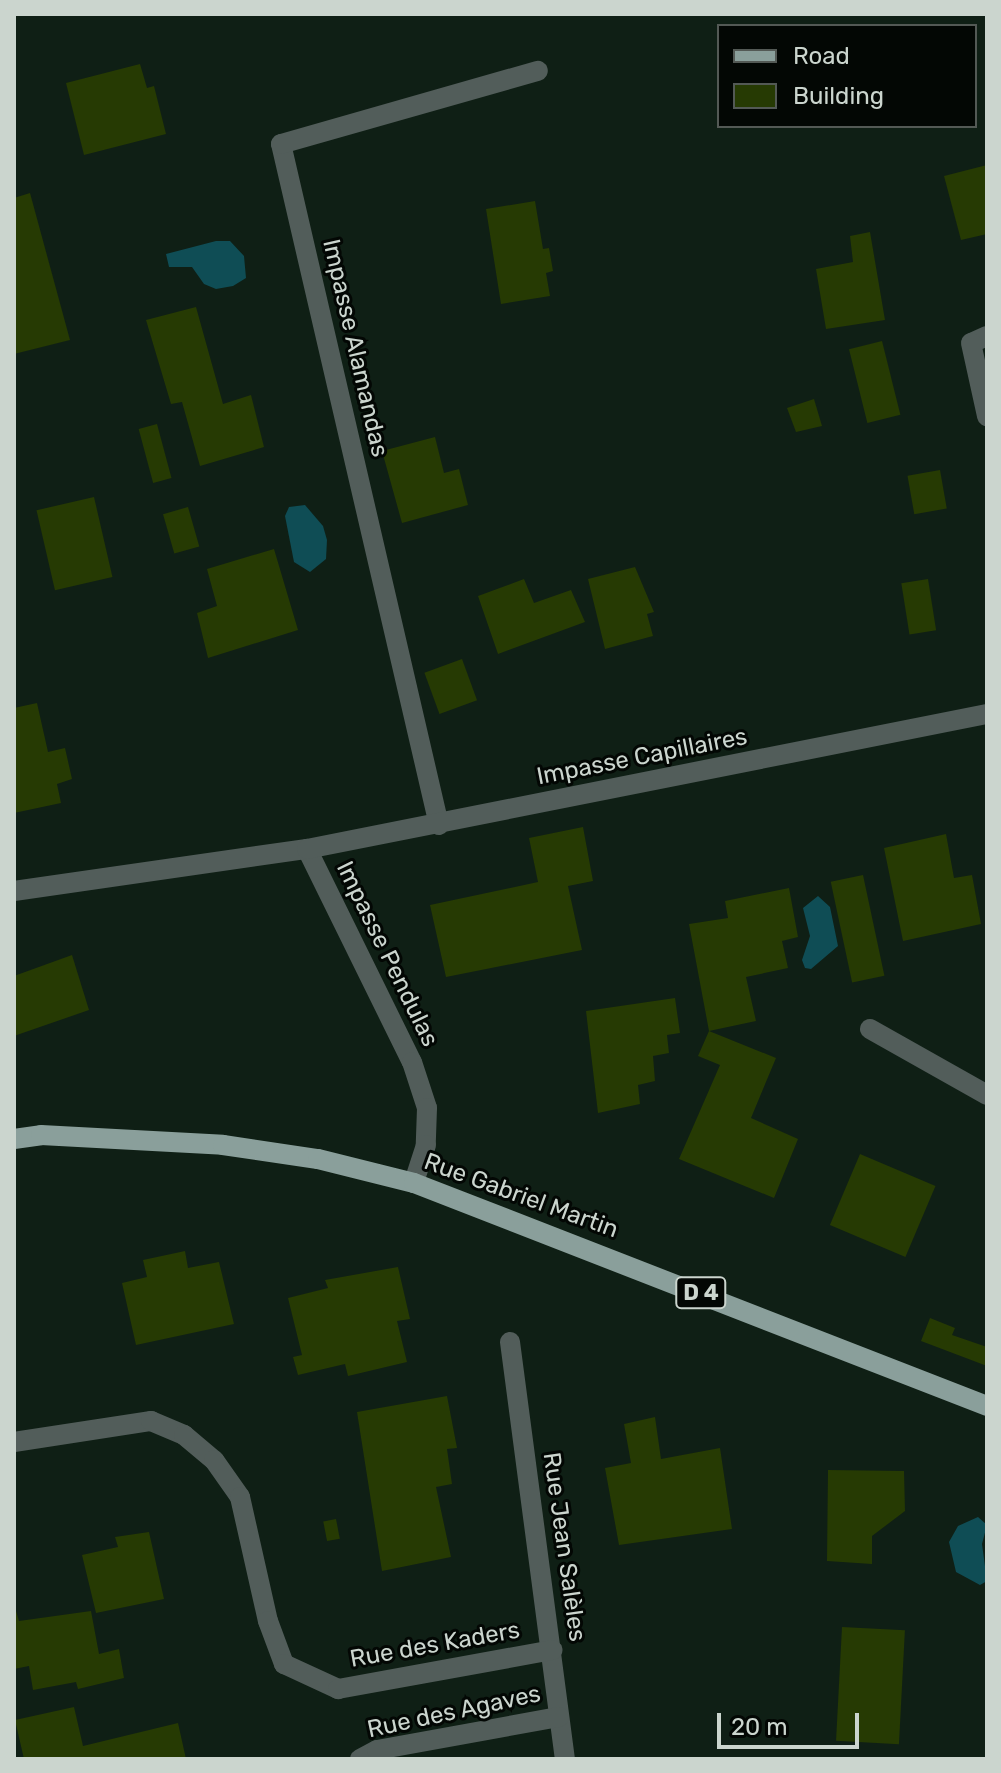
<!DOCTYPE html>
<html>
<head>
<meta charset="utf-8">
<style>
	body { margin:0 }
	#map { position:relative; width:1001px; height:1773px; overflow:hidden; background:#0f1f15; font-family:Rubik,sans-serif }
	div>[style] { position:absolute }
	.water>* { inset:0; background:#0f4d55 }
	.building>* { inset:0; background:#263a03; transform-origin:0 0 }
	.minor>* { height:20px; margin:-10px; padding:0 10px; transform-origin:10px; border-radius:10px; background:#525d5a }
	.major>* { height:20px; margin:-10px; padding:0 10px; transform-origin:10px; border-radius:10px; background:#8a9f9b }
	span { translate:-50% -50%; white-space:nowrap; text-align:center; line-height:1.15; -webkit-text-stroke:6px #030704; paint-order:stroke }
	.shield-label span { padding:2px 6px; background:#030704; border:2px solid; border-radius:6px; -webkit-text-stroke-width:0 }
	.shield-label { font-size:22px; color:#cbd5ce; font-weight:700 }
	.street-label { font-size:24px; color:#cbd5ce }
	.frame { position:absolute; inset:0; border:16px solid #cbd5ce; pointer-events:none }
	.legend { position:absolute; left:717px; top:24px; width:260px; height:104px; box-sizing:border-box; background:#030704; border:2px solid #535955; margin:0; padding:10px 14px; list-style:none; font-size:24px; color:#cbd5ce }
	.legend li { display:flex; align-items:center; gap:16px; height:40px }
	.legend b { width:40px; border:2px solid #535955 }
	.scale { position:absolute; left:717px; top:1713px; width:142px; height:36px; box-sizing:border-box; border:4px solid #cbd5ce; border-top:0; padding-left:10px; font-size:24px; line-height:28px; white-space:nowrap; color:#cbd5ce; -webkit-text-stroke:6px #030704; paint-order:stroke }
</style>
</head>
<body>
<div id="map">
	<div class="water">
		<div style="clip-path:polygon(216px 241px,230px 241px,244px 256px,246px 278px,233px 286px,216px 289px,204px 284px,192px 267px,169px 267px,166px 254px)"></div>
		<div style="clip-path:polygon(305px 505px,323px 526px,327px 540px,326px 559px,310px 572px,294px 562px,285px 516px,289px 507px)"></div>
		<div style="clip-path:polygon(818px 896px,830px 907px,838px 946px,811px 969px,805px 968px,802px 960px,810px 936px,803px 908px)"></div>
		<div style="clip-path:polygon(978px 1517px,987px 1525px,982px 1544px,987px 1581px,980px 1585px,956px 1572px,949px 1542px,958px 1526px)"></div>
	</div>
	<div class="building">
		<div style="clip-path:polygon(140px 64px,147px 88px,154px 86px,166px 134px,84px 155px,66px 83px)"></div>
		<div style="clip-path:polygon(987px 165px,987px 234px,961px 240px,944px 176px)"></div>
		<div style="clip-path:polygon(30px 193px,70px 340px,14px 354px,14px 198px)"></div>
		<div style="clip-path:polygon(535px 201px,543px 249px,549px 248px,553px 271px,546px 273px,550px 296px,501px 304px,486px 209px)"></div>
		<div style="clip-path:polygon(870px 232px,885px 320px,826px 329px,816px 269px,853px 262px,850px 236px)"></div>
		<div style="clip-path:polygon(196px 307px,223px 404px,251px 395px,264px 447px,200px 466px,182px 402px,171px 404px,146px 320px)"></div>
		<div style="left:882px;top:341px;width:76px;height:34px;rotate:76deg"></div>
		<div style="clip-path:polygon(814px 399px,822px 426px,796px 432px,787px 408px)"></div>
		<div style="left:157px;top:424px;width:56px;height:19px;rotate:75deg"></div>
		<div style="clip-path:polygon(435px 437px,444px 473px,459px 469px,468px 505px,402px 523px,382px 451px)"></div>
		<div style="left:940px;top:470px;width:39px;height:33px;rotate:80deg"></div>
		<div style="left:94px;top:497px;width:82px;height:59px;rotate:77deg"></div>
		<div style="left:188px;top:507px;width:41px;height:26px;rotate:74deg"></div>
		<div style="clip-path:polygon(274px 549px,298px 630px,208px 658px,197px 613px,217px 606px,207px 569px)"></div>
		<div style="clip-path:polygon(635px 567px,654px 612px,647px 614px,653px 636px,605px 649px,588px 579px)"></div>
		<div style="clip-path:polygon(524px 579px,534px 603px,571px 590px,585px 622px,498px 654px,478px 596px)"></div>
		<div style="left:928px;top:579px;width:52px;height:27px;rotate:81deg"></div>
		<div style="left:462px;top:659px;width:44px;height:40px;rotate:70deg"></div>
		<div style="clip-path:polygon(37px 703px,48px 752px,65px 748px,72px 779px,57px 784px,61px 803px,14px 813px,14px 708px)"></div>
		<div style="clip-path:polygon(583px 827px,593px 881px,568px 886px,582px 950px,446px 977px,430px 905px,538px 882px,529px 838px)"></div>
		<div style="clip-path:polygon(946px 834px,954px 878px,972px 875px,981px 924px,903px 941px,884px 848px)"></div>
		<div style="left:863px;top:875px;width:103px;height:33px;rotate:78deg"></div>
		<div style="clip-path:polygon(789px 888px,798px 937px,782px 941px,788px 968px,746px 977px,756px 1021px,709px 1031px,776px 1058px,751px 1118px,798px 1139px,774px 1198px,679px 1159px,720px 1065px,698px 1056px,709px 1031px,689px 924px,728px 918px,725px 901px)"></div>
		<div style="clip-path:polygon(72px 955px,89px 1010px,14px 1036px,14px 976px)"></div>
		<div style="clip-path:polygon(675px 998px,680px 1033px,667px 1035px,669px 1053px,653px 1056px,655px 1081px,638px 1085px,640px 1104px,598px 1113px,586px 1011px)"></div>
		<div style="left:860px;top:1154px;width:82px;height:77px;rotate:23deg"></div>
		<div style="clip-path:polygon(185px 1251px,188px 1268px,219px 1262px,234px 1324px,136px 1345px,122px 1283px,147px 1277px,143px 1260px)"></div>
		<div style="clip-path:polygon(398px 1267px,410px 1319px,397px 1321px,407px 1362px,348px 1376px,345px 1364px,298px 1375px,293px 1357px,302px 1355px,288px 1298px,328px 1288px,325px 1280px)"></div>
		<div style="clip-path:polygon(930px 1318px,955px 1328px,952px 1335px,987px 1347px,987px 1366px,921px 1341px)"></div>
		<div style="clip-path:polygon(447px 1396px,457px 1448px,447px 1449px,452px 1484px,436px 1487px,451px 1557px,382px 1571px,357px 1412px)"></div>
		<div style="clip-path:polygon(655px 1417px,661px 1459px,720px 1448px,732px 1529px,619px 1545px,605px 1468px,631px 1463px,624px 1424px)"></div>
		<div style="clip-path:polygon(828px 1470px,904px 1471px,905px 1511px,872px 1536px,872px 1564px,827px 1561px)"></div>
		<div style="left:336px;top:1519px;width:20px;height:13px;rotate:79deg"></div>
		<div style="clip-path:polygon(149px 1532px,164px 1599px,96px 1613px,82px 1555px,118px 1547px,115px 1537px)"></div>
		<div style="clip-path:polygon(14px 1604px,19px 1621px,91px 1611px,99px 1654px,119px 1649px,124px 1678px,78px 1689px,76px 1682px,33px 1690px,29px 1666px,14px 1669px)"></div>
		<div style="left:842px;top:1627px;width:63px;height:114px;rotate:3deg"></div>
		<div style="clip-path:polygon(74px 1707px,83px 1746px,178px 1723px,186px 1759px,24px 1759px,15px 1720px)"></div>
	</div>
	<div class="minor">
		<div style="left:987px;top:336px;width:17px;rotate:156deg"></div>
		<div style="left:971px;top:343px;width:75px;rotate:77.6deg"></div>
		<div style="left:439px;top:825px;width:699px;rotate:-103.06deg"></div>
		<div style="left:281px;top:144px;width:267px;rotate:-15.9deg"></div>
		<div style="left:307px;top:849px;width:237px;rotate:63.8deg"></div>
		<div style="left:412px;top:1062px;width:48px;rotate:71.9deg"></div>
		<div style="left:427px;top:1108px;width:37px;rotate:92deg"></div>
		<div style="left:426px;top:1145px;width:40px;rotate:108deg"></div>
		<div style="left:14px;top:891px;width:296px;rotate:-8.2deg"></div>
		<div style="left:307px;top:849px;width:693px;rotate:-11.23deg"></div>
		<div style="left:870px;top:1029px;width:134px;rotate:29.4deg"></div>
		<div style="left:510px;top:1342px;width:421px;rotate:82.5deg"></div>
		<div style="left:14px;top:1442px;width:139px;rotate:-8.7deg"></div>
		<div style="left:151px;top:1421px;width:36px;rotate:23deg"></div>
		<div style="left:184px;top:1435px;width:39px;rotate:40deg"></div>
		<div style="left:214px;top:1460px;width:45px;rotate:54.9deg"></div>
		<div style="left:240px;top:1497px;width:127px;rotate:77.3deg"></div>
		<div style="left:268px;top:1621px;width:46px;rotate:69.6deg"></div>
		<div style="left:284px;top:1664px;width:60px;rotate:24.8deg"></div>
		<div style="left:338px;top:1689px;width:218px;rotate:-10.3deg"></div>
		<div style="left:360px;top:1759px;width:19px;rotate:-28deg"></div>
		<div style="left:377px;top:1750px;width:185px;rotate:-10.3deg"></div>
	</div>
	<div class="major">
		<div style="left:14px;top:1139px;width:27px;rotate:-8deg"></div>
		<div style="left:41px;top:1135px;width:182px;rotate:3.1deg"></div>
		<div style="left:223px;top:1145px;width:96px;rotate:8.4deg"></div>
		<div style="left:318px;top:1159px;width:99px;rotate:14deg"></div>
		<div style="left:414px;top:1183px;width:615px;rotate:21.26deg"></div>
	</div>
	<div class="shield-label">
		<span style="left:701px;top:1293px">D 4</span>
	</div>
	<div class="street-label">
		<span style="left:355px;top:348px;rotate:77deg">Impasse Alamandas</span>
		<span style="left:642px;top:757px;rotate:-11deg">Impasse Capillaires</span>
		<span style="left:387px;top:954px;rotate:64deg">Impasse Pendulas</span>
		<span style="left:521px;top:1196px;rotate:20deg">Rue Gabriel Martin</span>
		<span style="left:564px;top:1547px;rotate:82deg">Rue Jean Salèles</span>
		<span style="left:435px;top:1645px;rotate:-10deg">Rue des Kaders</span>
		<span style="left:454px;top:1712px;rotate:-12deg">Rue des Agaves</span>
	</div>
	<div class="frame"></div>
	<ul class="legend">
	<li><b style="height:10px;background:#8a9f9b"></b>Road</li>
	<li><b style="height:22px;background:#263a03"></b>Building</li>
	</ul>
	<div class="scale">20 m</div>
</div>
</body>
</html>
